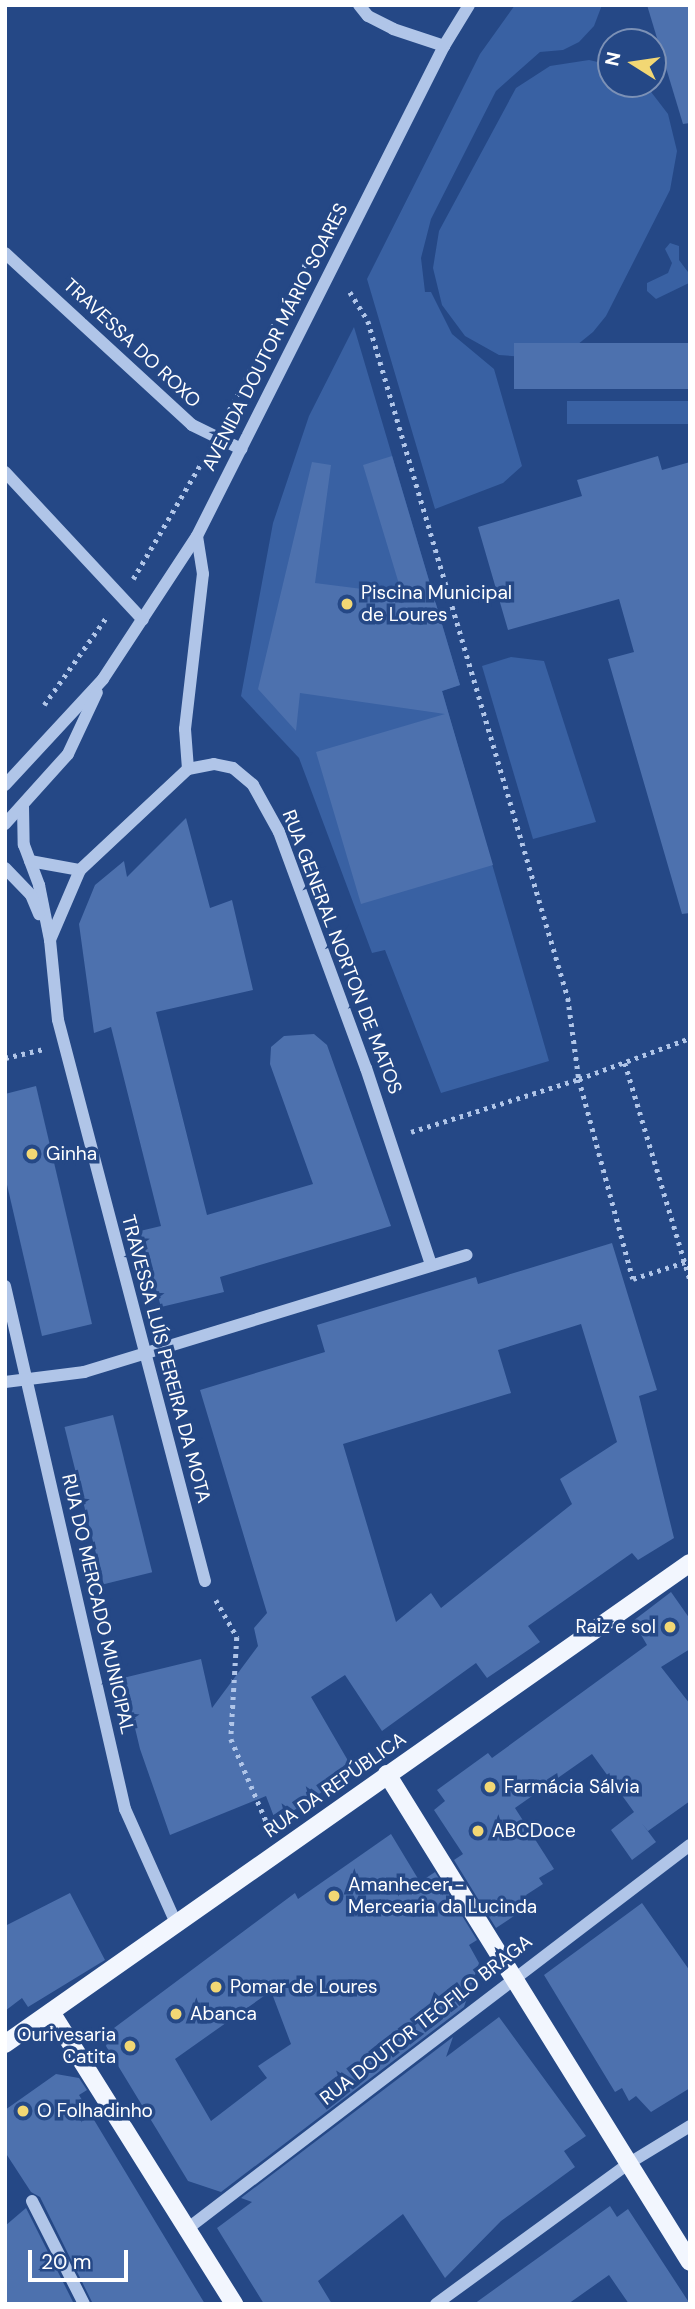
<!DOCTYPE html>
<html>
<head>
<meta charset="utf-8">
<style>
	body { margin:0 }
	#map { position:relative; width:695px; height:2309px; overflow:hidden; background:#254886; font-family:"DM Sans",sans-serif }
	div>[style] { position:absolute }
	.green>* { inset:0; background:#3961a3; transform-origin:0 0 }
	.building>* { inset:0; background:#4d71ae; transform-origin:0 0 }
	.path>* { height:4.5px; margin-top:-2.25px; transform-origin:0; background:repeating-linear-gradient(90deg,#b0c5e8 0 3.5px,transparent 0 8.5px) }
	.minor>* { height:12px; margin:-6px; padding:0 6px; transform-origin:6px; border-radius:6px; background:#b0c5e8 }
	.major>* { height:18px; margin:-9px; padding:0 9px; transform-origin:9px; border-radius:9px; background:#f2f6fe }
	.dots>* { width:19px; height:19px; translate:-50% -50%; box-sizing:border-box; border:4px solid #254886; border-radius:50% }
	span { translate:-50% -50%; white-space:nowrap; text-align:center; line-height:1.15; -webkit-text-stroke:7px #254886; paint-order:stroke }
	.street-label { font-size:19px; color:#fff }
	.poi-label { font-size:19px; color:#fff }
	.left { translate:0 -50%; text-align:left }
	.right { translate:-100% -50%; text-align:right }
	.frame { position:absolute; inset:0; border:7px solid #fff; pointer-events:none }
	.north { position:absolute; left:597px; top:28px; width:70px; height:70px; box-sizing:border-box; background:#254886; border:2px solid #7c91b6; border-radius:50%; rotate:282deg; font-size:19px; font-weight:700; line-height:28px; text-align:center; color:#fff }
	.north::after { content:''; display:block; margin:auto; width:24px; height:32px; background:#f2d774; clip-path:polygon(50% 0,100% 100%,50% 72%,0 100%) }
	.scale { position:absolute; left:28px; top:2250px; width:100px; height:32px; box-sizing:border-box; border:4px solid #fff; border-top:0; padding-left:9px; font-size:21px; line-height:24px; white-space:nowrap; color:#fff; -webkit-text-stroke:5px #254886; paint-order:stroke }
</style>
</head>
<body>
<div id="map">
	<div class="green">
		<div style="clip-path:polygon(515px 5px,602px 5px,594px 26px,579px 42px,563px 50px,540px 52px,496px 91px,431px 219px,421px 258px,425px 292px,431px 292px,452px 334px,494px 369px,522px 466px,503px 483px,435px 509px,367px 279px,480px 54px)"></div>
		<div style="clip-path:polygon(589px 60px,611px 65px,611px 84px,645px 84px,668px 114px,677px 151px,670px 190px,606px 316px,593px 332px,577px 345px,539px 358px,499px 355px,465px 336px,442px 305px,433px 268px,439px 231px,516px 88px,550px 66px)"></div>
		<div style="clip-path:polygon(670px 243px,679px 246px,679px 260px,688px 272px,689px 283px,656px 299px,647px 291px,647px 283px,668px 273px,672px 263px,665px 249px)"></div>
		<div style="clip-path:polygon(354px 327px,460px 685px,442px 691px,549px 1061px,441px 1093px,385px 950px,372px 953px,299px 758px,241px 696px,273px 523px,309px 416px)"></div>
		<div style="left:690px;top:401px;width:23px;height:123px;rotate:90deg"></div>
		<div style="clip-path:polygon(511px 657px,544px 661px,596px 822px,533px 839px,482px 666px)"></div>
	</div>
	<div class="building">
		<div style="clip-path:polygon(647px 5px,690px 5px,690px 123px,683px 124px)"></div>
		<div style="left:690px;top:343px;width:46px;height:176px;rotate:90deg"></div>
		<div style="clip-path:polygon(392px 456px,460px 685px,442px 691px,493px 865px,361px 904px,316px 752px,445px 714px,300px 693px,296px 731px,258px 689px,312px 462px,331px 465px,315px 583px,402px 594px,363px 465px)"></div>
		<div style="clip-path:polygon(658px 456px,662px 470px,690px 462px,690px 913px,682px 914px,608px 659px,634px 652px,619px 599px,508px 630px,478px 527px,582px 496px,577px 480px)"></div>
		<div style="clip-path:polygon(186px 818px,210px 908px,232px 900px,253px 990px,156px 1012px,207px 1215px,313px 1184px,270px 1064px,271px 1047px,284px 1036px,314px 1034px,327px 1045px,391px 1226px,220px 1277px,224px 1292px,161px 1307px,140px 1231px,161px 1226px,111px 1027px,94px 1033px,79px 924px,95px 885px,124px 861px,127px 877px)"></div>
		<div style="clip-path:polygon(36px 1086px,92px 1324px,42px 1336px,5px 1176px,5px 1094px)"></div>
		<div style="clip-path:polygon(evenodd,612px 1243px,657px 1390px,639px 1396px,674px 1538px,638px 1560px,632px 1553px,528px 1626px,540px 1642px,487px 1678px,476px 1663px,382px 1731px,345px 1675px,311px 1697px,354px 1771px,276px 1822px,266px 1796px,170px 1835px,140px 1749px,123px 1678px,201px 1659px,212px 1708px,258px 1646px,254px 1628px,267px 1613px,200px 1390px,325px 1352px,317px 1325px,476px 1277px,478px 1284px,612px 1243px,581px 1324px,617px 1442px,560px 1479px,572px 1504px,441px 1608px,431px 1593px,396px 1622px,343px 1444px,511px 1393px,498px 1350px,581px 1324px)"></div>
		<div style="left:113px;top:1415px;width:162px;height:50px;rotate:76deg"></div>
		<div style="clip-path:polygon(671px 1592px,690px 1619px,690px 1649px,661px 1667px,690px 1704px,690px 1801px,648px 1831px,641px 1822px,656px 1842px,632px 1860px,611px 1830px,634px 1812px,592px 1754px,515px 1808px,554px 1869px,539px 1878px,543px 1884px,526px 1895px,532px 1904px,496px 1928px,454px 1860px,463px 1854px,434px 1810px,445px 1801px,437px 1790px,488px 1753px,492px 1758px,647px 1645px,633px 1621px)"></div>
		<div style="clip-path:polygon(evenodd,391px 1834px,420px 1882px,435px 1872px,477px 1940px,469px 1945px,479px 1963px,464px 2007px,221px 2192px,188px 2181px,106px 2046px,110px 2031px,295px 1893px,298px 1899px,391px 1834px,271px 1991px,291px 2044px,258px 2066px,267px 2078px,211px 2121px,175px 2059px,271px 1991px)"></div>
		<div style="clip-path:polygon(70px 1893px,105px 1960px,28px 2007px,22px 1998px,5px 2011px,5px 1926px)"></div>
		<div style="clip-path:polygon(642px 1903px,690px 1971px,690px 2088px,651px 2112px,636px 2096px,629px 2101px,622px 2088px,615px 2092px,544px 1975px)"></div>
		<div style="clip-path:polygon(499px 2017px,586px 2136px,564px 2151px,575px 2167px,501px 2221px,445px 2278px,403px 2214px,318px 2281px,332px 2304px,264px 2304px,217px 2228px,252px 2202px,241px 2198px,453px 2037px,446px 2057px)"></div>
		<div style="clip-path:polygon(56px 2074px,79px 2078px,87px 2090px,79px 2095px,205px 2304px,93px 2304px,40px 2197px,31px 2192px,5px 2152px,5px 2110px)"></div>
		<div style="clip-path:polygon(610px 2206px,617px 2217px,628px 2209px,690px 2304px,629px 2304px,609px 2275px,568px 2304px,474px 2304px)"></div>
		<div style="clip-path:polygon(26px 2208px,74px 2304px,5px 2304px,5px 2226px)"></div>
	</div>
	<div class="path">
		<div style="left:350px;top:292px;width:34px;rotate:58deg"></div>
		<div style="left:368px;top:321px;width:706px;rotate:73.54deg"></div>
		<div style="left:568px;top:998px;width:82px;rotate:82.3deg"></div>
		<div style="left:579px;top:1079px;width:207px;rotate:74.9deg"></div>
		<div style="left:633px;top:1279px;width:55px;rotate:-18.1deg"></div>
		<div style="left:225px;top:418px;width:191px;rotate:-62.5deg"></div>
		<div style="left:133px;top:579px;width:142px;rotate:-59.5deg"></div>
		<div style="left:44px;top:705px;width:110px;rotate:-54.6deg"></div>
		<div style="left:5px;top:1058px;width:39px;rotate:-13deg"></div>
		<div style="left:625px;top:1063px;width:227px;rotate:73.3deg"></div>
		<div style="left:411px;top:1132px;width:176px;rotate:-17.5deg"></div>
		<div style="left:579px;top:1079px;width:118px;rotate:-20.3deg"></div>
		<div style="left:216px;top:1600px;width:43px;rotate:60.4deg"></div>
		<div style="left:237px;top:1637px;width:102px;rotate:93.4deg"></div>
		<div style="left:231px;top:1739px;width:99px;rotate:66.8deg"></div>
	</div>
	<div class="minor">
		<div style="left:359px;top:5px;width:14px;rotate:51deg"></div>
		<div style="left:368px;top:16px;width:28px;rotate:27deg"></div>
		<div style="left:393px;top:29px;width:54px;rotate:18.4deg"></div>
		<div style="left:5px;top:253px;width:254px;rotate:42.6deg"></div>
		<div style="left:192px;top:425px;width:55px;rotate:26.1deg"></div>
		<div style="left:5px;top:472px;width:202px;rotate:47deg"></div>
		<div style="left:188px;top:769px;width:40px;rotate:-94.3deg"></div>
		<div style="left:185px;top:729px;width:156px;rotate:-83.4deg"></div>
		<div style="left:203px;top:574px;width:38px;rotate:-99deg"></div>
		<div style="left:5px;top:785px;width:144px;rotate:-47.2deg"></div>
		<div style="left:103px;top:679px;width:171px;rotate:-56.7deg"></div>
		<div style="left:197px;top:536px;width:549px;rotate:-63.25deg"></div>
		<div style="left:444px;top:46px;width:48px;rotate:-58.6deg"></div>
		<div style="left:23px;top:806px;width:39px;rotate:89deg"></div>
		<div style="left:24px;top:845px;width:43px;rotate:69.4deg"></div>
		<div style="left:39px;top:885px;width:56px;rotate:78.7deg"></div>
		<div style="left:50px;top:940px;width:80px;rotate:84.3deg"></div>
		<div style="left:58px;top:1020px;width:580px;rotate:75.32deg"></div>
		<div style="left:5px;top:824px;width:94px;rotate:-48deg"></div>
		<div style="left:68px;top:754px;width:68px;rotate:-64.9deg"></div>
		<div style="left:30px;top:861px;width:51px;rotate:10.2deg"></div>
		<div style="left:5px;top:868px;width:37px;rotate:46deg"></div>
		<div style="left:31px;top:895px;width:21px;rotate:67deg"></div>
		<div style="left:50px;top:940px;width:76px;rotate:-66.8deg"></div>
		<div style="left:80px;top:870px;width:148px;rotate:-43.1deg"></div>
		<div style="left:188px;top:769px;width:26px;rotate:-11deg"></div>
		<div style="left:214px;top:764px;width:19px;rotate:12deg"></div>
		<div style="left:233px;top:768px;width:26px;rotate:40deg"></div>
		<div style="left:253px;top:785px;width:54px;rotate:61deg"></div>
		<div style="left:279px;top:832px;width:252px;rotate:69.8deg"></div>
		<div style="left:366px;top:1068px;width:206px;rotate:71.7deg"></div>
		<div style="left:5px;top:1286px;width:537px;rotate:77.08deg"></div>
		<div style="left:125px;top:1809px;width:125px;rotate:65.9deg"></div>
		<div style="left:5px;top:1382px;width:80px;rotate:-7.2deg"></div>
		<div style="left:84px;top:1372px;width:400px;rotate:-17deg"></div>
		<div style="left:32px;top:2201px;width:115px;rotate:63.2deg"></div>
		<div style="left:187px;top:2229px;width:633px;rotate:-37.36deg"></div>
		<div style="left:436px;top:2304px;width:241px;rotate:-36.1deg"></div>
		<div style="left:631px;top:2162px;width:69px;rotate:-31.4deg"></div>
	</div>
	<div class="major">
		<div style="left:387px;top:1774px;width:574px;rotate:58.16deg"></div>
		<div style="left:51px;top:2012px;width:345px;rotate:57.9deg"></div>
		<div style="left:5px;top:2044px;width:837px;rotate:-35.08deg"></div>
	</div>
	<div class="dots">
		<div style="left:347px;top:604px;background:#f2d774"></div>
		<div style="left:32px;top:1154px;background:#f2d774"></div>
		<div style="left:670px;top:1627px;background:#f2d774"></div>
		<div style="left:490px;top:1787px;background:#f2d774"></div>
		<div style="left:478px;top:1831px;background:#f2d774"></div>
		<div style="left:334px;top:1896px;background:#f2d774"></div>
		<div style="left:216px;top:1987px;background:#f2d774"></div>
		<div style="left:176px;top:2014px;background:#f2d774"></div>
		<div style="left:130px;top:2046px;background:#f2d774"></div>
		<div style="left:23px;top:2111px;background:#f2d774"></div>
	</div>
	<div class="street-label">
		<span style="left:275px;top:337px;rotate:-63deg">AVENIDA DOUTOR MÁRIO SOARES</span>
		<span style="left:132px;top:343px;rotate:43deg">TRAVESSA DO ROXO</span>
		<span style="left:342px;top:952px;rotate:69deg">RUA GENERAL NORTON DE MATOS</span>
		<span style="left:166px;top:1359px;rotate:75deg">TRAVESSA LUÍS PEREIRA DA MOTA</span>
		<span style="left:98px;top:1604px;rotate:77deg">RUA DO MERCADO MUNICIPAL</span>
		<span style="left:335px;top:1785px;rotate:-35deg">RUA DA REPÚBLICA</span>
		<span style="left:426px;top:2020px;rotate:-38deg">RUA DOUTOR TEÓFILO BRAGA</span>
	</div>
	<div class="poi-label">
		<span class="left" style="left:361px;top:604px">Piscina Municipal<br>de Loures</span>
		<span class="left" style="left:46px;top:1154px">Ginha</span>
		<span class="right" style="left:656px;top:1627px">Raiz e sol</span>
		<span class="left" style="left:504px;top:1787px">Farmácia Sálvia</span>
		<span class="left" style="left:492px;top:1831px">ABCDoce</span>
		<span class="left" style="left:348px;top:1896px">Amanhecer -<br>Mercearia da Lucinda</span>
		<span class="left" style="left:230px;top:1987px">Pomar de Loures</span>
		<span class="left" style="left:190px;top:2014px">Abanca</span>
		<span class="right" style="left:116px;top:2046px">Ourivesaria<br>Catita</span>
		<span class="left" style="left:37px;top:2111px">O Folhadinho</span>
	</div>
	<div class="frame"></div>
	<div class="north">N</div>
	<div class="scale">20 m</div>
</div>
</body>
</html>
